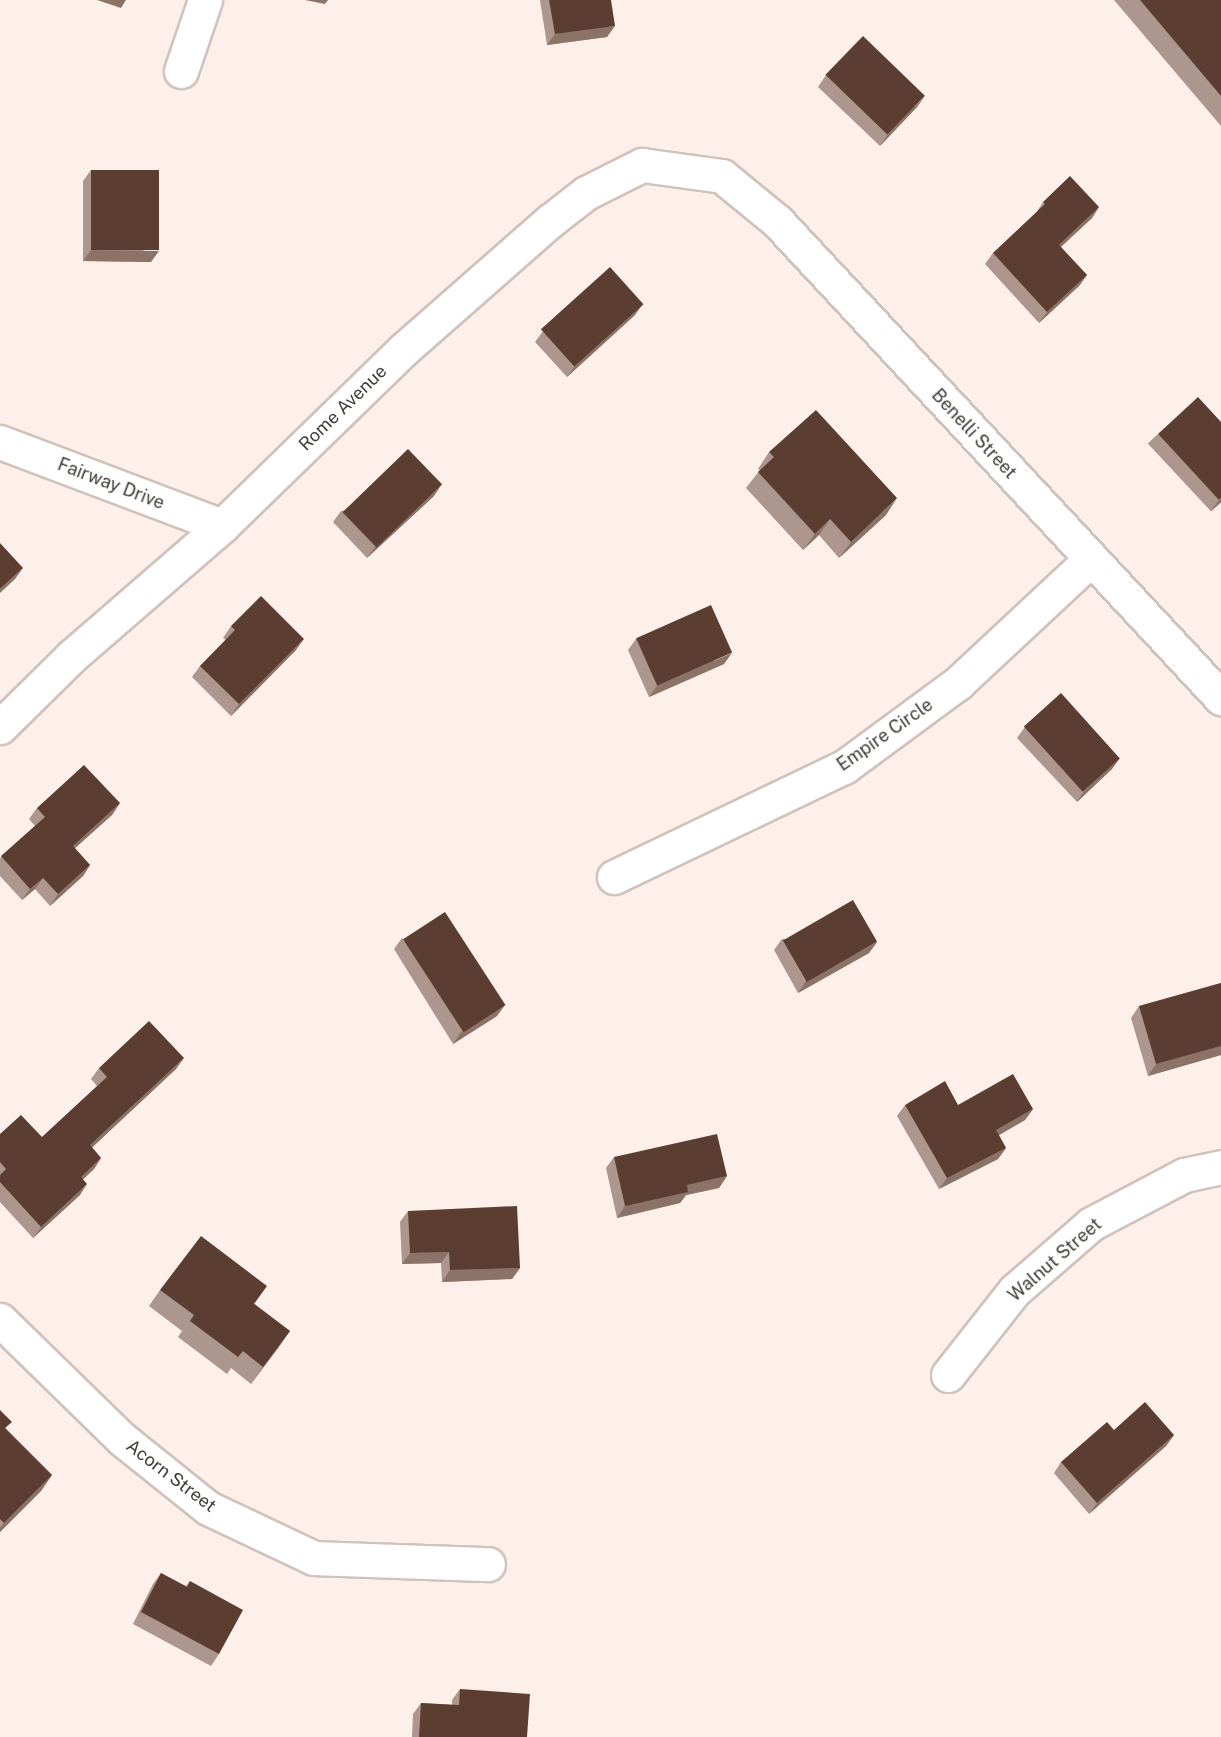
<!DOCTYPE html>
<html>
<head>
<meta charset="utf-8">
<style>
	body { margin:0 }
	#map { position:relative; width:1221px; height:1737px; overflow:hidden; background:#fdefe9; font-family:"Public Sans",sans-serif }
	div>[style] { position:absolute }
	.roads { filter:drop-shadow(2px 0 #d0c2bc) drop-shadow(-2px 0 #d0c2bc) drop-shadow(0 2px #d0c2bc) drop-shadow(0 -2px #d0c2bc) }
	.minor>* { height:33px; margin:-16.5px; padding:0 16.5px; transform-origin:16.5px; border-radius:16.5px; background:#fff }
	.wall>* { inset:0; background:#ac968d; transform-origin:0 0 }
	.shaded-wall>* { inset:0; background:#8c7368 }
	.building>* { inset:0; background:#5b3e31; transform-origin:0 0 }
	span { translate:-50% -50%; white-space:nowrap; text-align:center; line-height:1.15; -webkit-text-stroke:6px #fff; paint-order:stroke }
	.street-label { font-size:18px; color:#403b38 }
</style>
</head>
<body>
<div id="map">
	<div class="roads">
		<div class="minor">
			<div style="left:181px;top:71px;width:75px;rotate:-71.3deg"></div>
			<div style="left:0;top:442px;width:237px;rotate:20.7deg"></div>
			<div style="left:0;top:727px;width:101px;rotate:-44.6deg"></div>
			<div style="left:72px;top:656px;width:198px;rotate:-40.9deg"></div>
			<div style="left:222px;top:526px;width:252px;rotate:-44.2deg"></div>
			<div style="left:403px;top:350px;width:196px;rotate:-41.3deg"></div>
			<div style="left:550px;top:221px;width:46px;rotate:-37.9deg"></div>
			<div style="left:586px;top:193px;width:63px;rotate:-26.6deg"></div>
			<div style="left:642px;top:165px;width:81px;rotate:7.8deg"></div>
			<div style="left:722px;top:176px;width:71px;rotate:39.3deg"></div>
			<div style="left:777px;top:221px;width:652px;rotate:47.05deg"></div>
			<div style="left:614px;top:877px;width:255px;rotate:-25.6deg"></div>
			<div style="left:844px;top:767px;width:142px;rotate:-36.4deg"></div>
			<div style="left:958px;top:683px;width:182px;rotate:-43deg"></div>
			<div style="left:0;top:1320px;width:170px;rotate:44.3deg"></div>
			<div style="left:122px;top:1439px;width:110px;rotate:38.7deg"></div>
			<div style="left:208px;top:1508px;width:117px;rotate:25.3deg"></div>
			<div style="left:314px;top:1558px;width:174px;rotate:2deg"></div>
			<div style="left:948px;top:1375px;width:107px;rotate:-51.8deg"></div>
			<div style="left:1014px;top:1291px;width:102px;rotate:-41deg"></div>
			<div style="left:1091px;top:1224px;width:105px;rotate:-27.8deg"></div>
			<div style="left:1184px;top:1175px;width:38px;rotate:-12deg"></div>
		</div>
	</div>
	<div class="wall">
		<div style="clip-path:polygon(540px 0,611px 0,607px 37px,547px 45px)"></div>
		<div style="clip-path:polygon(1114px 0,1221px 0,1221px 126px)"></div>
		<div style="clip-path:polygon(826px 75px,917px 107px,880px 146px,818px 87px)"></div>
		<div style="clip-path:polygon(91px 170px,151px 262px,83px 261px,83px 181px)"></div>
		<div style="clip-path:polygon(1043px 202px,1099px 207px,1092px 218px,1061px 247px,1087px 275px,1079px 286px,1039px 323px,985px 264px,993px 253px,1036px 213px)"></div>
		<div style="clip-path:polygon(635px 315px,567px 377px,535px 342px,543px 331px)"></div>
		<div style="left:1158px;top:434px;width:93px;height:14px;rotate:47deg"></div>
		<div style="clip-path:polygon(769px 452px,886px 515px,839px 558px,819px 535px,803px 550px,746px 488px,760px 470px,758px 469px)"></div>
		<div style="clip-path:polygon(434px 496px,367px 558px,333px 522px,341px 511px)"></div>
		<div style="clip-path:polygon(231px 626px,296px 650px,231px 716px,192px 677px,200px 666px,226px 640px,223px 638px)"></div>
		<div style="clip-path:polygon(636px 639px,724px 664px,649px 697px,628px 650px)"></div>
		<div style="clip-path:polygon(1025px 727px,1112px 769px,1077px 802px,1017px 738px)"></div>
		<div style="clip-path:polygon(120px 803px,112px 815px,75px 848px,90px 865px,83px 876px,50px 906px,35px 889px,22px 900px,0 876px,0 858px,35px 826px,29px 819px,37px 808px)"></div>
		<div style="clip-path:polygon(402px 938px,497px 1016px,453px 1044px,394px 949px)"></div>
		<div style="clip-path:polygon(782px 939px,877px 942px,869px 953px,798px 993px,774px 950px)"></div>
		<div style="clip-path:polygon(1221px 983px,1221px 1055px,1148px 1076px,1131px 1018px,1139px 1006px)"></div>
		<div style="clip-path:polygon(99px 1068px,176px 1069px,92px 1147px,101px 1158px,94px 1169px,83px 1179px,80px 1195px,33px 1238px,0 1202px,0 1134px,42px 1137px,97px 1086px,91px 1079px)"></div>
		<div style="clip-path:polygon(905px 1105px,958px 1105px,1033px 1109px,1025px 1120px,999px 1135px,1006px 1148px,998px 1159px,939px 1189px,897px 1116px)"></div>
		<div style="clip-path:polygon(614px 1157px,727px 1176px,719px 1188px,686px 1195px,680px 1203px,617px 1218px,606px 1168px)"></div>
		<div style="clip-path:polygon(408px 1211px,520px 1268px,512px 1279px,442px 1282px,441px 1263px,402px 1264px,400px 1222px)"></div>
		<div style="clip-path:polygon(160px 1290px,255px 1304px,290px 1331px,251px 1384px,231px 1368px,227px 1374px,178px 1337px,182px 1331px,149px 1306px)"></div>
		<div style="clip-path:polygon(0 1410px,6px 1429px,52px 1475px,41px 1491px,0 1532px)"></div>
		<div style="clip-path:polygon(1174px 1435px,1166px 1446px,1089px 1514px,1054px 1473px,1061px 1462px)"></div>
		<div style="clip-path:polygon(161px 1573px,186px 1586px,190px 1581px,219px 1654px,211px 1666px,133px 1624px,153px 1584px)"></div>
		<div style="clip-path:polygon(460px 1689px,527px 1737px,412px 1737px,413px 1714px,421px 1703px,452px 1705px,452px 1700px)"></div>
	</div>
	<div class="shaded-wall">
		<div style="clip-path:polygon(97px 0,126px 0,121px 8px)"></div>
		<div style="clip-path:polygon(305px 0,328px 0,325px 4px)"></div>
		<div style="clip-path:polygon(615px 26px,607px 37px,547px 45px,555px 34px)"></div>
		<div style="clip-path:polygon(925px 96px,917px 107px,880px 146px,888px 134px)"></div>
		<div style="clip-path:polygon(1099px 207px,1092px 218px,1051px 256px,1059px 245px)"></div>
		<div style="clip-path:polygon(91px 250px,159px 251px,151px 262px,83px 261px)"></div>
		<div style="clip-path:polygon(1087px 275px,1079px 286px,1039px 323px,1047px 312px)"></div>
		<div style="clip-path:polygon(643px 304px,635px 315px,567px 377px,575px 366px)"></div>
		<div style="clip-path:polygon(442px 484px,434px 496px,367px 558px,375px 547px)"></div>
		<div style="clip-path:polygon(897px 498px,886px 515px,839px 558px,851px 542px)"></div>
		<div style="clip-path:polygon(1221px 498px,1221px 502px,1211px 511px,1219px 500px)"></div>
		<div style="clip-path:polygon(830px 519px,819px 535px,803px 550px,815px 534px)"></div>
		<div style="clip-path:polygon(23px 568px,15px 579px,0 593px,0 589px)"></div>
		<div style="clip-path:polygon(304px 639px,296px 650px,231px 716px,239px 704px)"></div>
		<div style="clip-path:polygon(732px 653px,724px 664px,649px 697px,657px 686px)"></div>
		<div style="clip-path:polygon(1120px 758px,1112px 769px,1077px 802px,1084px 791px)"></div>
		<div style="clip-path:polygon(120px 803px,112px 815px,65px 857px,73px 846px)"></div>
		<div style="clip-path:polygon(90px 865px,83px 876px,50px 906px,58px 894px)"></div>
		<div style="clip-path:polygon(43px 878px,35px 889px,22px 900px,30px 889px)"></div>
		<div style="clip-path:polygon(877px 942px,869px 953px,798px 993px,806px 981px)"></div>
		<div style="clip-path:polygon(505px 1005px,497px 1016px,453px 1044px,461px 1032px)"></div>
		<div style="clip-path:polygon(1221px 1046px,1221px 1055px,1148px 1076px,1156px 1064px)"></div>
		<div style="clip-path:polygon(184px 1058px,176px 1069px,82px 1157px,90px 1145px)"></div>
		<div style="clip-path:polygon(1033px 1109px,1025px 1120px,989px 1141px,996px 1130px)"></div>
		<div style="clip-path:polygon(1006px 1148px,998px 1159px,939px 1189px,947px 1178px)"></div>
		<div style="clip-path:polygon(101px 1158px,94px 1169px,73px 1189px,81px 1177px)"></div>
		<div style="clip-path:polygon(727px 1176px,719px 1188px,686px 1195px,680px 1203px,617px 1218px,625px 1206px,687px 1185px)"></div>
		<div style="clip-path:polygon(87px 1184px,80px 1195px,33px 1238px,41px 1227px)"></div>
		<div style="clip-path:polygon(449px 1252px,441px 1263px,402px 1264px,410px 1253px)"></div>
		<div style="clip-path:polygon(520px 1268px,512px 1279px,442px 1282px,450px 1270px)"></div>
		<div style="clip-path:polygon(290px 1331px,279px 1347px,251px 1384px,263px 1367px)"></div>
		<div style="clip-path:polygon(1174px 1435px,1166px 1446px,1089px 1514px,1097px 1503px)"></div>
		<div style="clip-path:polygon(52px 1475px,41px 1491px,0 1532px,0 1528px,4px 1523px)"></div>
	</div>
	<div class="building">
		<div style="clip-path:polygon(549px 0,611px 0,615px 26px,555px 34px)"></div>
		<div style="clip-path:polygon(1140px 0,1221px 0,1221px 96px)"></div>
		<div style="left:863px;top:36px;width:86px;height:54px;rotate:44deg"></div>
		<div style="left:91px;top:170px;width:68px;height:80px"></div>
		<div style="clip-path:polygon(1070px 176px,1099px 207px,1059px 245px,1087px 275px,1047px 312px,993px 253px,1045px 204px,1043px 202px)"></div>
		<div style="left:610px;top:267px;width:50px;height:93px;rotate:48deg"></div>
		<div style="clip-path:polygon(1198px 397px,1221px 422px,1221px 498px,1219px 500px,1158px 434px)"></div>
		<div style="clip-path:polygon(816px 410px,897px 498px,851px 542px,830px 519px,815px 534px,758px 472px,774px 457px,769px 452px)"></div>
		<div style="left:408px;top:449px;width:49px;height:91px;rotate:46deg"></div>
		<div style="clip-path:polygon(0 543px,23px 568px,0 589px)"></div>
		<div style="clip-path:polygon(261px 596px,304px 639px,239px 704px,200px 666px,235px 630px,231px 626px)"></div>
		<div style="left:711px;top:605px;width:52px;height:82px;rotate:66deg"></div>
		<div style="left:1061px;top:693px;width:88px;height:50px;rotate:48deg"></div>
		<div style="clip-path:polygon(84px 765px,120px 803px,73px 846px,90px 865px,58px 894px,43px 878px,30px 889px,1px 856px,45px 817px,37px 808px)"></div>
		<div style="left:853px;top:900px;width:48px;height:81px;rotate:60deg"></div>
		<div style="left:445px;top:912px;width:111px;height:50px;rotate:57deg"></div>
		<div style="clip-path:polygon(1221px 983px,1221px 1046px,1156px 1064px,1139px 1006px)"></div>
		<div style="clip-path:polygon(149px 1021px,184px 1058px,90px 1145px,101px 1158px,81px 1177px,87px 1184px,41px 1227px,0 1182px,0 1175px,6px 1169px,0 1162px,0 1134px,21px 1115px,42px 1137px,107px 1077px,99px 1068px)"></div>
		<div style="clip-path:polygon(1013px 1074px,1033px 1109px,996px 1130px,1006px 1148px,947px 1178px,905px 1105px,945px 1081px,958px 1105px)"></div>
		<div style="clip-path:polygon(717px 1134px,727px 1176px,687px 1185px,688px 1192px,625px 1206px,614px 1157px)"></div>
		<div style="clip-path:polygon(517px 1206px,520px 1268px,450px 1270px,449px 1252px,410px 1253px,408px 1211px)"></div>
		<div style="clip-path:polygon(201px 1236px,267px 1286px,254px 1304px,290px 1331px,263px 1367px,243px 1351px,238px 1357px,190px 1321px,194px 1315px,160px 1290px)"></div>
		<div style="clip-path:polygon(1145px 1402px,1174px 1435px,1097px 1503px,1061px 1462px,1107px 1422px,1114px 1430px)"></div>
		<div style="clip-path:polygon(0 1410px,12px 1422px,5px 1428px,52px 1475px,4px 1523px,0 1519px)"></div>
		<div style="clip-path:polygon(161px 1573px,187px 1587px,190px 1581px,243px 1610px,219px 1654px,141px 1612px)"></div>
		<div style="clip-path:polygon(460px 1689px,530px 1694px,527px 1737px,419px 1737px,421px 1703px,459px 1705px)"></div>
	</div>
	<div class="street-label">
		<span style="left:343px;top:408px;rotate:-44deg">Rome Avenue</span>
		<span style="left:974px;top:434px;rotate:47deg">Benelli Street</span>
		<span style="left:111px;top:484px;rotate:21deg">Fairway Drive</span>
		<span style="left:885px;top:735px;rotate:-35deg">Empire Circle</span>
		<span style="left:1055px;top:1260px;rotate:-41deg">Walnut Street</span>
		<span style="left:171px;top:1476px;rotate:37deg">Acorn Street</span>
	</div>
</div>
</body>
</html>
